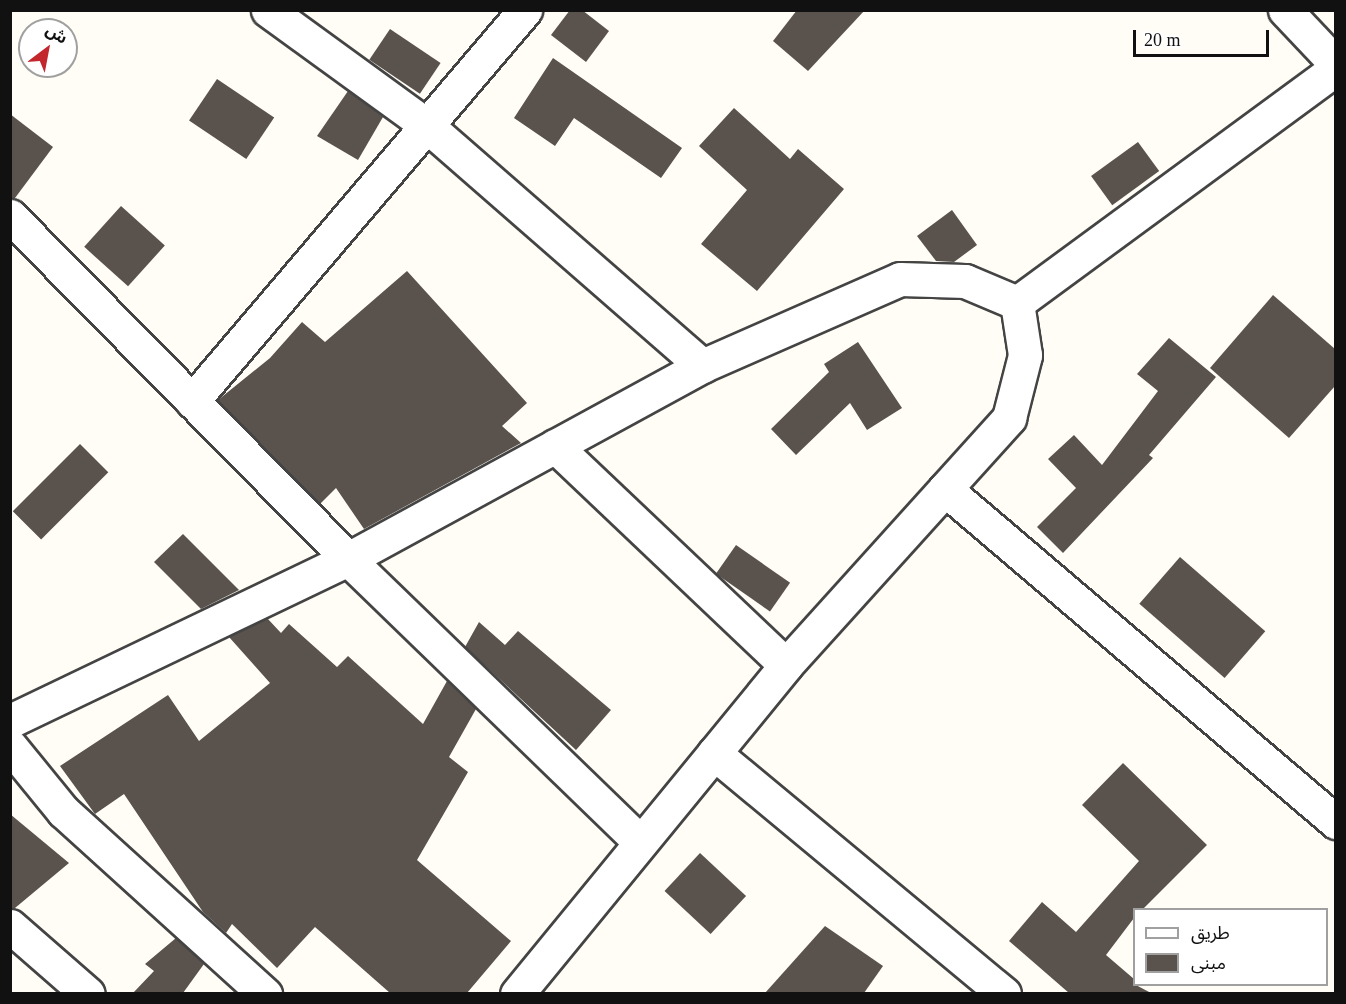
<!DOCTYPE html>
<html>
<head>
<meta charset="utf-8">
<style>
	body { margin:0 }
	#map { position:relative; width:1346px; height:1004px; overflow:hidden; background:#fffdf5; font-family:"Times New Roman","Noto Sans Arabic",serif }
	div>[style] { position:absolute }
	.building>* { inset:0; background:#5a524d; transform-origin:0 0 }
	.roads { filter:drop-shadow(2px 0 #444) drop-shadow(-2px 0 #444) drop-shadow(0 2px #444) drop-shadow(0 -2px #444) }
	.street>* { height:33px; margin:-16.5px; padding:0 16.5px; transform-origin:16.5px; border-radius:16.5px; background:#fff }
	span { translate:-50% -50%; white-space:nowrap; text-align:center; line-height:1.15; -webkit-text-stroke:6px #fff; paint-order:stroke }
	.frame { position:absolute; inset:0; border:12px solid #111; pointer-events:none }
	.legend { position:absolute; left:1133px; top:908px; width:195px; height:78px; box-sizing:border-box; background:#fff; border:2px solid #a0a0a0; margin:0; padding:8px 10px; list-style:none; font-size:18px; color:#111 }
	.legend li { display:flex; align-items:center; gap:12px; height:30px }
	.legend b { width:30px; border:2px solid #a0a0a0 }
	.north { position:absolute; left:18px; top:18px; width:60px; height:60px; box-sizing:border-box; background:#fff; border:2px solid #a0a0a0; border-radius:50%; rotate:32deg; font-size:16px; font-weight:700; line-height:24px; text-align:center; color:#111 }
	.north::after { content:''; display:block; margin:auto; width:21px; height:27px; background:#c4262e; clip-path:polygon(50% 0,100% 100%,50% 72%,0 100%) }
	.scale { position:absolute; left:1133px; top:30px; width:136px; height:27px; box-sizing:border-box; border:3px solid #111; border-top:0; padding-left:8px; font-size:18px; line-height:21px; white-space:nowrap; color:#111; -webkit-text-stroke:4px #fff; paint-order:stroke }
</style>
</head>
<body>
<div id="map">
	<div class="building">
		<div style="clip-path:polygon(570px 10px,582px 10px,609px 31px,586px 62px,551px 35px)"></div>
		<div style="clip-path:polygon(797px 10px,865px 10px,808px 71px,773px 41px)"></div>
		<div style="left:390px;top:29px;width:61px;height:37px;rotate:34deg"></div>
		<div style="clip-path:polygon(553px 58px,682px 148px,661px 178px,574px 118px,555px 146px,514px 118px)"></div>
		<div style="left:217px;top:79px;width:69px;height:50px;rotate:34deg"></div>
		<div style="clip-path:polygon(348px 91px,383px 117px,358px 160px,317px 136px)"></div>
		<div style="clip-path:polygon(734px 108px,790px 159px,798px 149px,844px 189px,757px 291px,701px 244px,747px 190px,699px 146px)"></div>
		<div style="clip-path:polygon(10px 114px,53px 147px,15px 198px,10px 198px)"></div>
		<div style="left:1138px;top:142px;width:36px;height:58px;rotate:54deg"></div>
		<div style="left:121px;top:206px;width:59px;height:55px;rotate:42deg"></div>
		<div style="clip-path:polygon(952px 210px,977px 245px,954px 262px,936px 261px,917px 236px)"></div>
		<div style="clip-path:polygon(407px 271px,527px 403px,502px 426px,521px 443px,364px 529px,336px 488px,320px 504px,218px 400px,270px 358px,302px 322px,325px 342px)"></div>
		<div style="clip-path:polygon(1273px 295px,1335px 349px,1335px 386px,1289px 438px,1210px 368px)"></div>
		<div style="clip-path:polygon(1169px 338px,1216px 377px,1149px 455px,1153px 458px,1063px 553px,1037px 527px,1076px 488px,1048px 459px,1074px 435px,1102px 465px,1158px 391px,1137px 374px)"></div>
		<div style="clip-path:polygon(858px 342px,902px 408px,867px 430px,850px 403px,796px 455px,771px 429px,829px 372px,824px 364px)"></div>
		<div style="left:80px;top:444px;width:40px;height:95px;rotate:45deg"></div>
		<div style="clip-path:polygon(183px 534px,239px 590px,201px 609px,154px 562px)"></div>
		<div style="left:736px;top:545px;width:66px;height:35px;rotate:35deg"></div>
		<div style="left:1180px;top:557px;width:113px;height:62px;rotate:41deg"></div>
		<div style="clip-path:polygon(267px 618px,281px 633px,289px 624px,337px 667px,348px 656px,423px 724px,447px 681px,476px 709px,449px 757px,468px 772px,417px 860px,511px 941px,467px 993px,390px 993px,315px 927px,277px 968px,232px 924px,226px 933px,203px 912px,124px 794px,95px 814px,60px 766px,168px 695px,199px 741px,270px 683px,229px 637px)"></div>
		<div style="clip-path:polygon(479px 622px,505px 645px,518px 631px,611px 710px,576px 750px,465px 647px)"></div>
		<div style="clip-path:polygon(1123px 763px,1207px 845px,1143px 909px,1134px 909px,1134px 918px,1106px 955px,1134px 979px,1134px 984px,1151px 993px,1069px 993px,1009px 941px,1042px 902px,1076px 932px,1139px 861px,1082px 805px)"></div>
		<div style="clip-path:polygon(10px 814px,69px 863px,15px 908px,10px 908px)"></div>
		<div style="left:700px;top:853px;width:63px;height:52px;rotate:43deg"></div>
		<div style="clip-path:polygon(825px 926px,883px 966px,864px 993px,765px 993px)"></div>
		<div style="clip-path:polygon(176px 938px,204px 964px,183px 993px,133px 993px,154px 971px,145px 964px)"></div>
	</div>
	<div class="roads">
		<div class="street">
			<div style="left:268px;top:10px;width:194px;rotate:36deg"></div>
			<div style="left:425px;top:124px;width:368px;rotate:41.1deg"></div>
			<div style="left:1285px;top:10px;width:74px;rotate:46.6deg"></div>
			<div style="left:10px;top:216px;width:482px;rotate:45.4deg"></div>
			<div style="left:348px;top:559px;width:407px;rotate:44.1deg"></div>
			<div style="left:1017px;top:303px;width:396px;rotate:-36.3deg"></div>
			<div style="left:192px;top:401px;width:514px;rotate:-49.58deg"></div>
			<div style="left:555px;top:446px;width:318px;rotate:43.5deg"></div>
			<div style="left:945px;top:489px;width:514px;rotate:40.42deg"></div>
			<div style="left:10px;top:721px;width:375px;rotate:-25.6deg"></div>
			<div style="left:348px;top:559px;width:403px;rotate:-28.6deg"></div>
			<div style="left:702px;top:366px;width:216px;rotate:-23.7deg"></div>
			<div style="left:900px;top:279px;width:65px;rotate:1.8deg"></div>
			<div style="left:965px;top:281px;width:56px;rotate:22.9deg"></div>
			<div style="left:10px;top:746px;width:84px;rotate:50.8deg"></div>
			<div style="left:63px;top:811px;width:273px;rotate:42.2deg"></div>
			<div style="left:714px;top:753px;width:377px;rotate:39.7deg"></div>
			<div style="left:10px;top:926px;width:103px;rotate:41.1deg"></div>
			<div style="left:517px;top:994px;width:425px;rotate:-50.7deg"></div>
			<div style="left:786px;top:665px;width:333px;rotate:-47.9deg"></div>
			<div style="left:1009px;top:418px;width:65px;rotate:-75.7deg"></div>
			<div style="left:1025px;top:355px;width:53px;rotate:-98.7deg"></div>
		</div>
	</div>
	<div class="frame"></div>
	<ul class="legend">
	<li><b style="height:8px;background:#fff"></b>طريق</li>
	<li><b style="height:16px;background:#5a524d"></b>مبنى</li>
	</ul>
	<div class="north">ش</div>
	<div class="scale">20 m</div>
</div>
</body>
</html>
